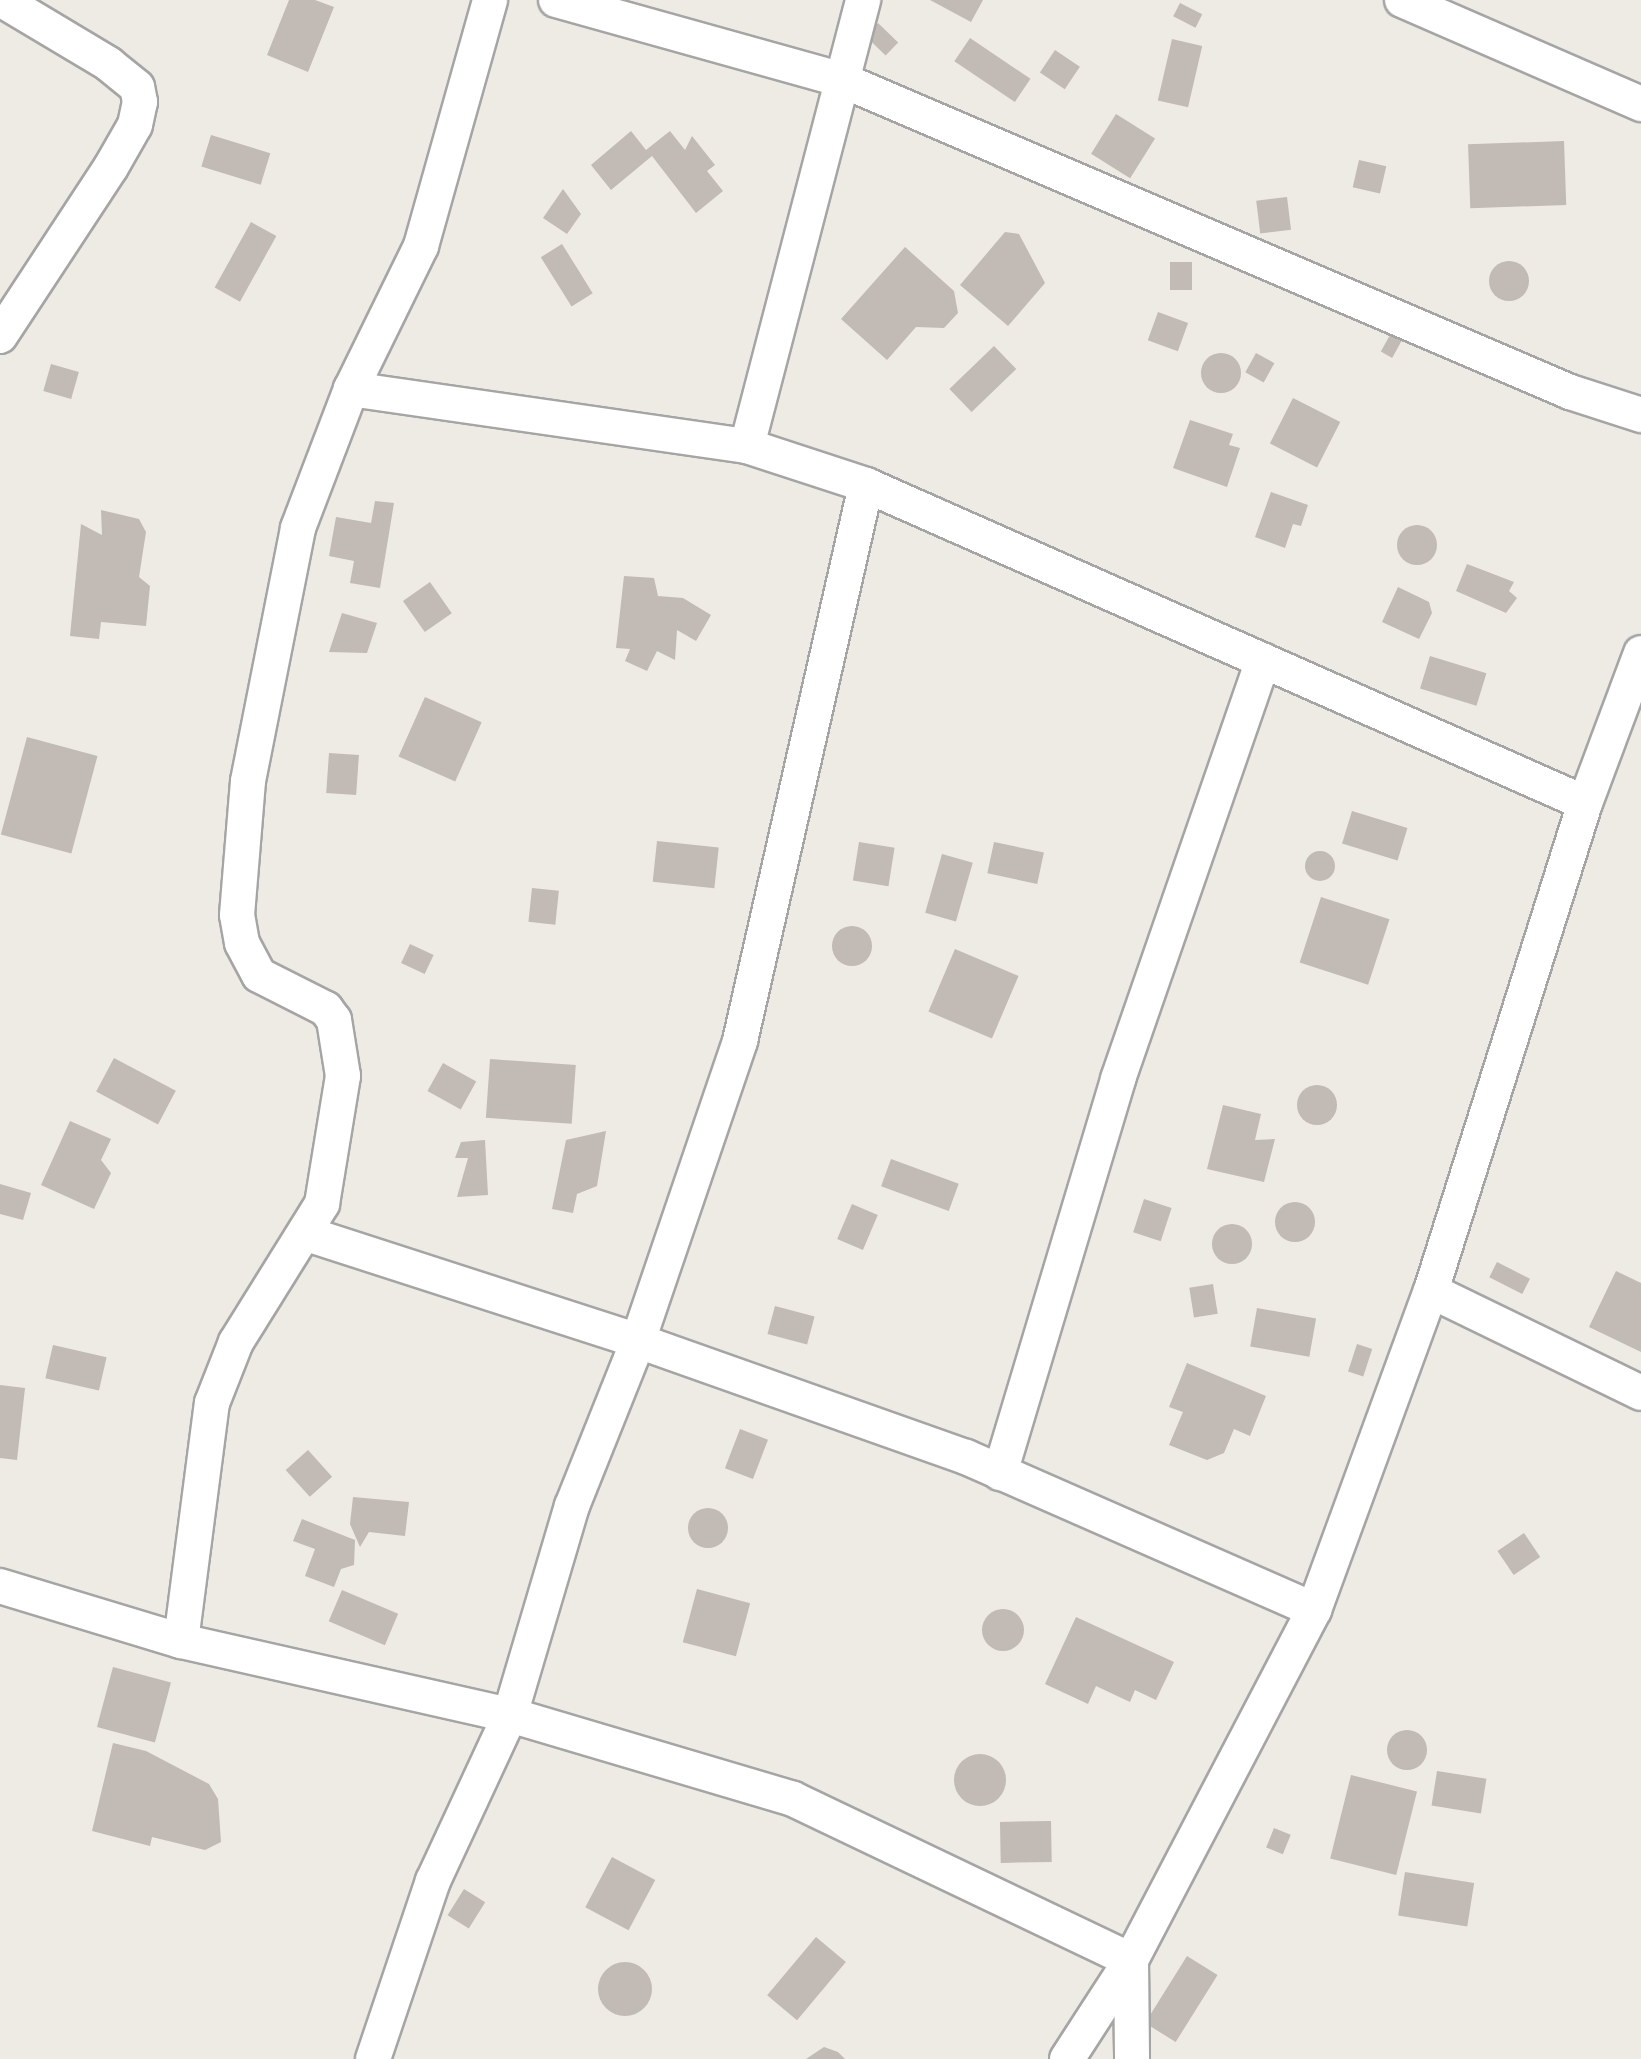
<!DOCTYPE html>
<html>
<head>
<meta charset="utf-8">
<style>
	body { margin:0 }
	#map { position:relative; width:1641px; height:2059px; overflow:hidden; background:#eeebe4; font-family:Quicksand,sans-serif }
	div>[style] { position:absolute }
	.building>* { inset:0; background:#c2bab4; transform-origin:0 0 }
	.round { border-radius:50% }
	.roads { filter:drop-shadow(2px 0 #a5a5a5) drop-shadow(-2px 0 #a5a5a5) drop-shadow(0 2px #a5a5a5) drop-shadow(0 -2px #a5a5a5) }
	.street>* { height:34px; margin:-17px; padding:0 17px; transform-origin:17px; border-radius:17px; background:#fff }
	span { translate:-50% -50%; white-space:nowrap; text-align:center; line-height:1.15; -webkit-text-stroke:6px #fff; paint-order:stroke }
</style>
</head>
<body>
<div id="map">
	<div class="building">
		<div style="clip-path:polygon(289px 0,315px 0,334px 7px,308px 72px,267px 55px)"></div>
		<div style="clip-path:polygon(930px 0,983px 0,971px 22px)"></div>
		<div style="left:1180px;top:3px;width:25px;height:15px;rotate:27deg"></div>
		<div style="left:878px;top:23px;width:28px;height:18px;rotate:44deg"></div>
		<div style="left:970px;top:38px;width:73px;height:28px;rotate:34deg"></div>
		<div style="left:1172px;top:39px;width:31px;height:63px;rotate:13deg"></div>
		<div style="left:1055px;top:50px;width:30px;height:27px;rotate:34deg"></div>
		<div style="left:1116px;top:114px;width:46px;height:47px;rotate:32deg"></div>
		<div style="clip-path:polygon(631px 131px,646px 150px,670px 131px,685px 150px,692px 136px,715px 165px,707px 171px,723px 191px,696px 213px,652px 156px,611px 190px,591px 165px)"></div>
		<div style="left:211px;top:135px;width:62px;height:33px;rotate:17deg"></div>
		<div style="left:1564px;top:141px;width:64px;height:96px;rotate:88deg"></div>
		<div style="left:1359px;top:160px;width:28px;height:28px;rotate:13deg"></div>
		<div style="clip-path:polygon(563px 189px,581px 214px,567px 234px,543px 218px)"></div>
		<div style="left:1287px;top:197px;width:33px;height:31px;rotate:83deg"></div>
		<div style="left:251px;top:222px;width:29px;height:75px;rotate:29deg"></div>
		<div style="clip-path:polygon(1005px 232px,1019px 234px,1045px 283px,1008px 326px,960px 285px)"></div>
		<div style="left:562px;top:244px;width:58px;height:25px;rotate:58deg"></div>
		<div style="clip-path:polygon(905px 247px,954px 291px,958px 313px,944px 328px,916px 327px,887px 360px,841px 319px)"></div>
		<div class="round" style="left:1489px;top:261px;width:40px;height:40px"></div>
		<div style="left:1192px;top:262px;width:28px;height:22px;rotate:90deg"></div>
		<div style="left:1158px;top:312px;width:32px;height:30px;rotate:20deg"></div>
		<div style="left:1390px;top:335px;width:13px;height:19px;rotate:29deg"></div>
		<div style="left:994px;top:346px;width:32px;height:62px;rotate:46deg"></div>
		<div style="left:1256px;top:353px;width:21px;height:22px;rotate:29deg"></div>
		<div class="round" style="left:1201px;top:353px;width:40px;height:40px"></div>
		<div style="left:51px;top:364px;width:29px;height:28px;rotate:16deg"></div>
		<div style="left:1293px;top:398px;width:53px;height:51px;rotate:27deg"></div>
		<div style="clip-path:polygon(1190px 420px,1233px 434px,1229px 445px,1240px 448px,1227px 487px,1173px 468px)"></div>
		<div style="clip-path:polygon(1271px 492px,1308px 505px,1301px 526px,1293px 524px,1285px 548px,1255px 537px)"></div>
		<div style="clip-path:polygon(375px 501px,394px 503px,380px 588px,350px 583px,354px 561px,329px 556px,336px 517px,371px 523px)"></div>
		<div style="clip-path:polygon(101px 510px,139px 519px,146px 532px,139px 577px,150px 586px,146px 626px,101px 622px,99px 639px,70px 636px,81px 524px,102px 535px)"></div>
		<div class="round" style="left:1397px;top:525px;width:40px;height:40px"></div>
		<div style="clip-path:polygon(1467px 564px,1514px 582px,1509px 591px,1517px 598px,1506px 613px,1456px 591px)"></div>
		<div style="clip-path:polygon(624px 576px,654px 578px,658px 596px,683px 598px,711px 615px,696px 641px,677px 630px,675px 660px,657px 651px,647px 671px,625px 661px,630px 649px,616px 648px)"></div>
		<div style="left:430px;top:582px;width:38px;height:33px;rotate:55deg"></div>
		<div style="clip-path:polygon(1398px 587px,1429px 602px,1432px 613px,1419px 639px,1382px 622px)"></div>
		<div style="clip-path:polygon(342px 613px,377px 623px,367px 653px,329px 652px)"></div>
		<div style="left:1430px;top:656px;width:59px;height:34px;rotate:17deg"></div>
		<div style="left:425px;top:697px;width:62px;height:65px;rotate:24deg"></div>
		<div style="left:27px;top:737px;width:73px;height:101px;rotate:15deg"></div>
		<div style="left:329px;top:753px;width:30px;height:40px;rotate:4deg"></div>
		<div style="left:1352px;top:811px;width:58px;height:34px;rotate:17deg"></div>
		<div style="left:657px;top:841px;width:62px;height:41px;rotate:6deg"></div>
		<div style="left:859px;top:842px;width:36px;height:39px;rotate:9deg"></div>
		<div style="left:994px;top:842px;width:51px;height:32px;rotate:12deg"></div>
		<div class="round" style="left:1305px;top:851px;width:30px;height:30px"></div>
		<div style="left:942px;top:854px;width:32px;height:61px;rotate:16deg"></div>
		<div style="left:532px;top:888px;width:27px;height:34px;rotate:6deg"></div>
		<div style="left:1321px;top:897px;width:72px;height:69px;rotate:18deg"></div>
		<div class="round" style="left:832px;top:926px;width:40px;height:40px"></div>
		<div style="left:410px;top:944px;width:26px;height:21px;rotate:25deg"></div>
		<div style="left:955px;top:949px;width:69px;height:68px;rotate:23deg"></div>
		<div style="left:114px;top:1058px;width:70px;height:38px;rotate:28deg"></div>
		<div style="left:490px;top:1059px;width:86px;height:59px;rotate:4deg"></div>
		<div style="left:443px;top:1063px;width:38px;height:32px;rotate:29deg"></div>
		<div class="round" style="left:1297px;top:1085px;width:40px;height:40px"></div>
		<div style="clip-path:polygon(1223px 1105px,1261px 1114px,1255px 1140px,1275px 1139px,1264px 1182px,1207px 1169px)"></div>
		<div style="clip-path:polygon(70px 1121px,111px 1139px,101px 1160px,111px 1173px,94px 1209px,41px 1185px)"></div>
		<div style="clip-path:polygon(606px 1131px,597px 1186px,577px 1194px,573px 1213px,552px 1209px,566px 1140px)"></div>
		<div style="clip-path:polygon(485px 1140px,488px 1195px,457px 1197px,468px 1158px,455px 1158px,461px 1142px)"></div>
		<div style="left:891px;top:1159px;width:72px;height:29px;rotate:20deg"></div>
		<div style="clip-path:polygon(0 1184px,31px 1193px,23px 1220px,0 1214px)"></div>
		<div style="left:1144px;top:1199px;width:29px;height:35px;rotate:18deg"></div>
		<div class="round" style="left:1275px;top:1202px;width:40px;height:40px"></div>
		<div style="left:852px;top:1204px;width:28px;height:38px;rotate:23deg"></div>
		<div class="round" style="left:1212px;top:1224px;width:40px;height:40px"></div>
		<div style="left:1497px;top:1262px;width:37px;height:17px;rotate:27deg"></div>
		<div style="clip-path:polygon(1616px 1271px,1641px 1283px,1641px 1352px,1589px 1327px)"></div>
		<div style="left:1213px;top:1284px;width:30px;height:24px;rotate:81deg"></div>
		<div style="left:775px;top:1306px;width:41px;height:29px;rotate:15deg"></div>
		<div style="left:1257px;top:1308px;width:60px;height:39px;rotate:10deg"></div>
		<div style="left:1357px;top:1344px;width:16px;height:29px;rotate:18deg"></div>
		<div style="left:53px;top:1345px;width:55px;height:34px;rotate:13deg"></div>
		<div style="clip-path:polygon(1187px 1363px,1266px 1396px,1250px 1436px,1234px 1429px,1224px 1453px,1207px 1460px,1169px 1445px,1183px 1412px,1169px 1407px)"></div>
		<div style="clip-path:polygon(0 1385px,25px 1388px,17px 1460px,0 1458px)"></div>
		<div style="left:740px;top:1429px;width:30px;height:42px;rotate:21deg"></div>
		<div style="left:308px;top:1450px;width:36px;height:30px;rotate:48deg"></div>
		<div style="clip-path:polygon(353px 1497px,409px 1502px,405px 1536px,369px 1532px,360px 1547px,350px 1524px)"></div>
		<div class="round" style="left:688px;top:1508px;width:40px;height:40px"></div>
		<div style="clip-path:polygon(302px 1519px,355px 1540px,354px 1565px,341px 1569px,334px 1587px,305px 1576px,315px 1549px,293px 1541px)"></div>
		<div style="left:1524px;top:1533px;width:29px;height:32px;rotate:56deg"></div>
		<div style="left:697px;top:1589px;width:55px;height:55px;rotate:15deg"></div>
		<div style="left:342px;top:1590px;width:61px;height:34px;rotate:23deg"></div>
		<div class="round" style="left:982px;top:1609px;width:42px;height:42px"></div>
		<div style="clip-path:polygon(1076px 1617px,1174px 1662px,1156px 1700px,1135px 1690px,1130px 1702px,1096px 1686px,1088px 1704px,1045px 1684px)"></div>
		<div style="left:113px;top:1667px;width:60px;height:62px;rotate:15deg"></div>
		<div class="round" style="left:1387px;top:1730px;width:40px;height:40px"></div>
		<div style="clip-path:polygon(113px 1743px,146px 1751px,209px 1784px,218px 1799px,221px 1842px,205px 1850px,152px 1837px,150px 1846px,92px 1831px)"></div>
		<div class="round" style="left:954px;top:1754px;width:52px;height:52px"></div>
		<div style="left:1437px;top:1771px;width:50px;height:35px;rotate:9deg"></div>
		<div style="left:1351px;top:1775px;width:68px;height:86px;rotate:14deg"></div>
		<div style="left:1051px;top:1821px;width:41px;height:51px;rotate:89deg"></div>
		<div style="left:1274px;top:1828px;width:18px;height:21px;rotate:22deg"></div>
		<div style="left:612px;top:1857px;width:49px;height:57px;rotate:28deg"></div>
		<div style="left:1405px;top:1872px;width:70px;height:44px;rotate:9deg"></div>
		<div style="left:464px;top:1889px;width:25px;height:31px;rotate:32deg"></div>
		<div style="left:816px;top:1937px;width:39px;height:76px;rotate:40deg"></div>
		<div style="left:1187px;top:1956px;width:36px;height:79px;rotate:32deg"></div>
		<div class="round" style="left:598px;top:1962px;width:54px;height:54px"></div>
		<div style="clip-path:polygon(824px 2047px,838px 2052px,845px 2059px,806px 2059px)"></div>
	</div>
	<div class="roads">
		<div class="street">
			<div style="left:556px;top:0;width:297px;rotate:15.6deg"></div>
			<div style="left:842px;top:80px;width:792px;rotate:23.2deg"></div>
			<div style="left:1570px;top:392px;width:75px;rotate:17.9deg"></div>
			<div style="left:1402px;top:0;width:261px;rotate:23.5deg"></div>
			<div style="left:0;top:336px;width:202px;rotate:-56.7deg"></div>
			<div style="left:111px;top:167px;width:48px;rotate:-60.3deg"></div>
			<div style="left:135px;top:125px;width:24px;rotate:-78deg"></div>
			<div style="left:140px;top:102px;width:15px;rotate:-101deg"></div>
			<div style="left:137px;top:87px;width:36px;rotate:-141deg"></div>
			<div style="left:109px;top:64px;width:125px;rotate:-149.1deg"></div>
			<div style="left:351px;top:389px;width:400px;rotate:8.2deg"></div>
			<div style="left:747px;top:446px;width:125px;rotate:18.1deg"></div>
			<div style="left:866px;top:485px;width:786px;rotate:23.86deg"></div>
			<div style="left:747px;top:446px;width:461px;rotate:-75.4deg"></div>
			<div style="left:307px;top:1234px;width:348px;rotate:17.9deg"></div>
			<div style="left:638px;top:1341px;width:348px;rotate:19.5deg"></div>
			<div style="left:966px;top:1457px;width:380px;rotate:23.7deg"></div>
			<div style="left:1431px;top:1291px;width:233px;rotate:25.9deg"></div>
			<div style="left:1000px;top:1473px;width:411px;rotate:-73.3deg"></div>
			<div style="left:1118px;top:1079px;width:443px;rotate:-70.9deg"></div>
			<div style="left:0;top:1586px;width:189px;rotate:16.9deg"></div>
			<div style="left:181px;top:1641px;width:337px;rotate:12.7deg"></div>
			<div style="left:510px;top:1715px;width:295px;rotate:16.5deg"></div>
			<div style="left:793px;top:1799px;width:374px;rotate:25.5deg"></div>
			<div style="left:1131px;top:1960px;width:99px;rotate:89.4deg"></div>
			<div style="left:181px;top:1641px;width:240px;rotate:-82.6deg"></div>
			<div style="left:212px;top:1403px;width:66px;rotate:-68.5deg"></div>
			<div style="left:236px;top:1342px;width:163px;rotate:-58.1deg"></div>
			<div style="left:322px;top:1204px;width:130px;rotate:-80.7deg"></div>
			<div style="left:343px;top:1076px;width:57px;rotate:-99.1deg"></div>
			<div style="left:334px;top:1020px;width:14px;rotate:-126deg"></div>
			<div style="left:326px;top:1009px;width:75px;rotate:-153.1deg"></div>
			<div style="left:259px;top:975px;width:36px;rotate:-118deg"></div>
			<div style="left:242px;top:943px;width:28px;rotate:-100deg"></div>
			<div style="left:237px;top:915px;width:134px;rotate:-85.3deg"></div>
			<div style="left:248px;top:781px;width:258px;rotate:-78.8deg"></div>
			<div style="left:298px;top:528px;width:149px;rotate:-69.1deg"></div>
			<div style="left:351px;top:389px;width:159px;rotate:-63.9deg"></div>
			<div style="left:421px;top:246px;width:255px;rotate:-74.3deg"></div>
			<div style="left:373px;top:2059px;width:188px;rotate:-71.4deg"></div>
			<div style="left:433px;top:1881px;width:183px;rotate:-65.1deg"></div>
			<div style="left:510px;top:1715px;width:218px;rotate:-73.5deg"></div>
			<div style="left:572px;top:1506px;width:178px;rotate:-68.2deg"></div>
			<div style="left:638px;top:1341px;width:317px;rotate:-71.2deg"></div>
			<div style="left:740px;top:1041px;width:570px;rotate:-77.23deg"></div>
			<div style="left:1067px;top:2059px;width:118px;rotate:-57.1deg"></div>
			<div style="left:1131px;top:1960px;width:395px;rotate:-62.4deg"></div>
			<div style="left:1314px;top:1610px;width:340px;rotate:-69.9deg"></div>
			<div style="left:1431px;top:1291px;width:512px;rotate:-72.49deg"></div>
			<div style="left:1585px;top:803px;width:160px;rotate:-69.5deg"></div>
		</div>
	</div>
</div>
</body>
</html>
